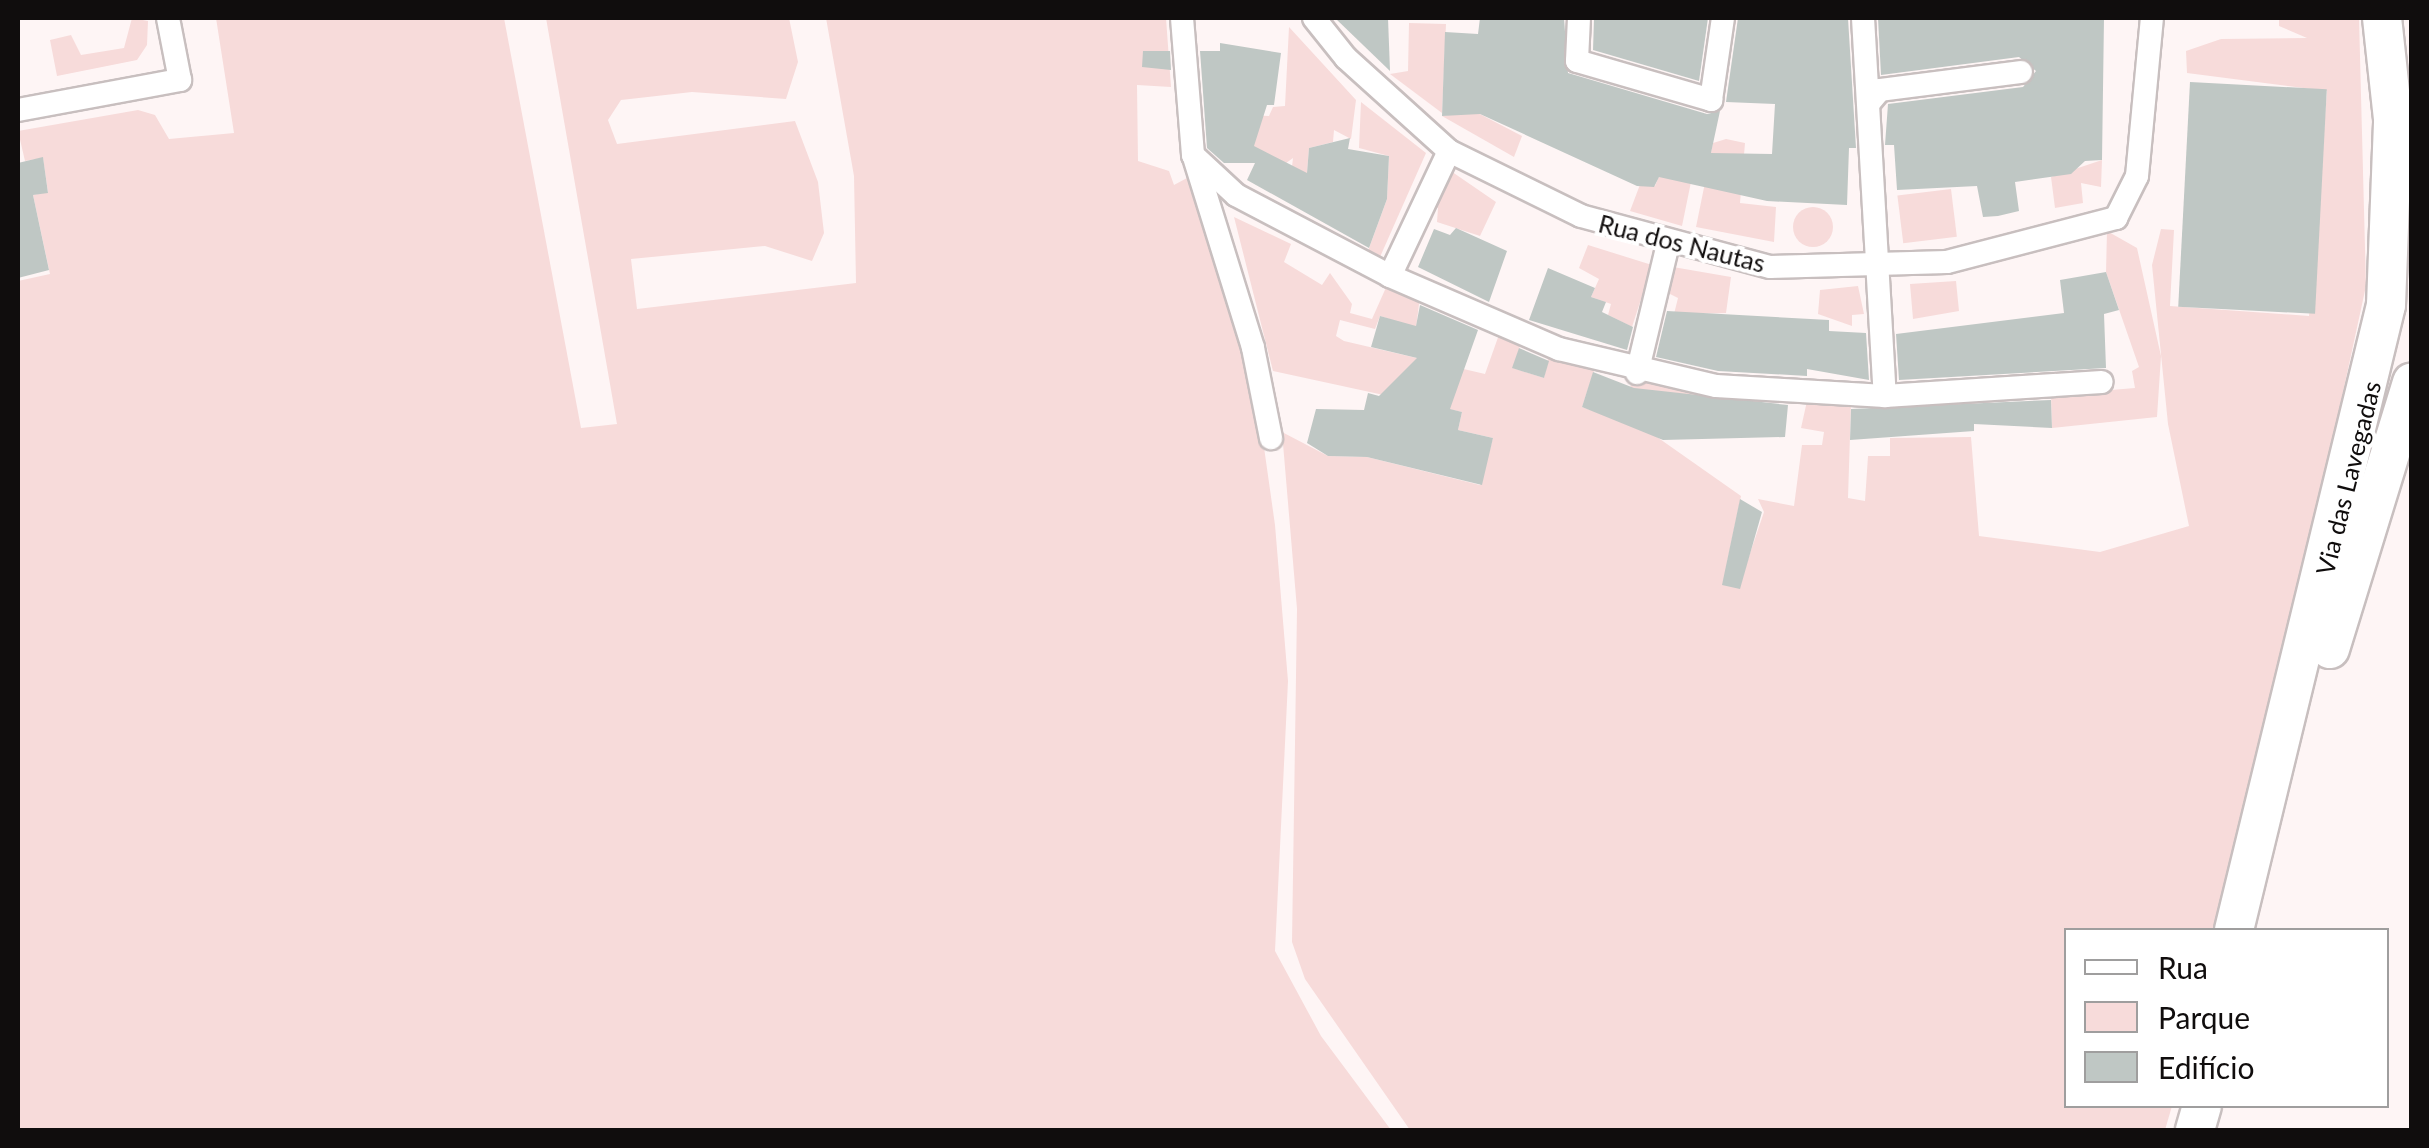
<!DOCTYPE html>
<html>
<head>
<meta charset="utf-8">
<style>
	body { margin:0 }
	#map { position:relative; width:2429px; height:1148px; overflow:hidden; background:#fef5f5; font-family:Lato,sans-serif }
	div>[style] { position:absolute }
	.green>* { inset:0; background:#f7dbda; transform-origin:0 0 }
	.round { border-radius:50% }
	.building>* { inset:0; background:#bfc7c4; transform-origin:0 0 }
	.roads { filter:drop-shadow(2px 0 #c8bfbf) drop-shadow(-2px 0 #c8bfbf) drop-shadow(0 2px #c8bfbf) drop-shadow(0 -2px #c8bfbf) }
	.minor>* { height:22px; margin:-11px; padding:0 11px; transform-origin:11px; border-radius:11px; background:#fff }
	.primary>* { height:38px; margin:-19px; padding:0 19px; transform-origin:19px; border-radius:19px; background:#fff }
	span { translate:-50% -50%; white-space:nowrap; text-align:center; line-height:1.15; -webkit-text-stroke:8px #fff; paint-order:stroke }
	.street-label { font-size:25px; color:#100d0d }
	.frame { position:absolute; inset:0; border:20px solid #100d0d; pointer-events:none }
	.legend { position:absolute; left:2064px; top:928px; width:325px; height:180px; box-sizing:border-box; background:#fff; border:2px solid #9f9e9e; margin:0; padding:12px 18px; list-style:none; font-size:30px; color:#100d0d }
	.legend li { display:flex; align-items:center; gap:20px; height:50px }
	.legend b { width:50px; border:2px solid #9f9e9e }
</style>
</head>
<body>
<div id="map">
	<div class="green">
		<div style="clip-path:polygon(132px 18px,148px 21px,147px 45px,137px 60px,57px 76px,50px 40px,71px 35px,81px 55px,124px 48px)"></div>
		<div style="clip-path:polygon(216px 18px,504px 18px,581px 428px,617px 424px,546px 18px,789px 18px,798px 62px,786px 99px,692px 92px,621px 100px,608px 120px,617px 144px,795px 121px,818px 182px,824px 233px,812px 261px,765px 246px,631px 259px,637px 309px,856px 283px,854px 176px,826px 18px,1166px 18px,1171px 87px,1137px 85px,1138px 161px,1169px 171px,1174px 185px,1187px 178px,1218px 254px,1258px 405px,1275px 525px,1288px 681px,1275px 951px,1321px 1036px,1391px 1130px,18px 1130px,18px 281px,50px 274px,33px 195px,48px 192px,43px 158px,25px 161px,18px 131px,138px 110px,155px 115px,169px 139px,234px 133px)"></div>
		<div style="clip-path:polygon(2279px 18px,2359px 18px,2366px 286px,2260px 775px,2219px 930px,2066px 930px,2066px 1106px,2172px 1106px,2165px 1130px,1410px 1130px,1305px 979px,1292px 942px,1297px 609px,1282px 432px,1328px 456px,1367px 457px,1480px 485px,1493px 438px,1458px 430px,1462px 412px,1273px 371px,1234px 217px,1291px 244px,1284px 262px,1322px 285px,1330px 273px,1352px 304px,1350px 313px,1372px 319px,1388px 283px,1420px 296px,1416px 328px,1380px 316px,1375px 329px,1340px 320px,1336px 336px,1344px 341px,1485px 374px,1501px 329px,1520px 346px,1513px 368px,1544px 378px,1550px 349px,1594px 371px,1582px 407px,1621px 420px,1632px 381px,1695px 388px,1693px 439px,1657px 437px,1741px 496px,1727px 563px,1744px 571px,1764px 512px,1758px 499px,1794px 506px,1802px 445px,1822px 445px,1824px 432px,1801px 428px,1807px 401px,1851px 404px,1848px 498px,1865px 501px,1868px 456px,1890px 456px,1890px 438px,1971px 437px,1979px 536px,2100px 552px,2189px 526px,2168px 424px,2152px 265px,2161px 229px,2174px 230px,2170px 306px,2309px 316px,2327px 91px,2187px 73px,2186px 51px,2221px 39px,2307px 38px,2279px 26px)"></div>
		<div style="clip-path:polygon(1409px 23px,1446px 24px,1442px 113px,1390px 74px,1408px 71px)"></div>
		<div style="clip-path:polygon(1289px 27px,1356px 100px,1351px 139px,1334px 130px,1333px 142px,1309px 148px,1307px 173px,1290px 184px,1293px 158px,1282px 166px,1253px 146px,1246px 115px,1269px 116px,1273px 107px,1285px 106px)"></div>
		<div style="clip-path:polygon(1361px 102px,1426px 153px,1380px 257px,1368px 251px,1387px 199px,1389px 156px,1359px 148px)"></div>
		<div style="clip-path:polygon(1474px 111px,1522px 136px,1514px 157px,1442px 116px)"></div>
		<div style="clip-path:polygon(1726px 139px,1745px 143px,1740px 203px,1776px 207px,1774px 242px,1696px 227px,1713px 143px)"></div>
		<div style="clip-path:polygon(1670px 149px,1691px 182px,1682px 226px,1630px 211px,1641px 182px,1655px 186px)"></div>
		<div style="clip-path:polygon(2102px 160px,2101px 187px,2081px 183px,2083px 203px,2055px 208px,2051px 177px)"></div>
		<div style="clip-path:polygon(1445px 167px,1496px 202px,1480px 236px,1437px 222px,1438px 208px,1429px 204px)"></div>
		<div style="left:1951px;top:189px;width:48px;height:54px;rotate:83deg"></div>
		<div class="round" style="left:1793px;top:207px;width:40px;height:40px"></div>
		<div style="clip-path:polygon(2107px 231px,2137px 248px,2161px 356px,2157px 417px,2052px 428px,2051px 395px,2135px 388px,2132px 371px,2139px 367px,2106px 272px)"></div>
		<div style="clip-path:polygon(1588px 245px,1652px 265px,1632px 327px,1608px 315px,1611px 304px,1591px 297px,1599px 279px,1579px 268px)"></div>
		<div style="clip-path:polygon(1673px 267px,1731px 277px,1726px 313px,1674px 314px,1678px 298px,1666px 292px)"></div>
		<div style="clip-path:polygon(1956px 281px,1959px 311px,1913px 319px,1910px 284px)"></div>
		<div style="clip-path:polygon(1858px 286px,1864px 314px,1852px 315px,1852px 326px,1818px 314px,1820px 290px)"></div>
	</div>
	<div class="building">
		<div style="clip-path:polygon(1335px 18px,1388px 18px,1390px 71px)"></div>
		<div style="clip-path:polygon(1480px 18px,1564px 18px,1568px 73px,1707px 114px,1720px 111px,1711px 153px,1772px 154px,1775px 104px,1726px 102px,1738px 18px,1848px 18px,1856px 148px,1849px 148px,1847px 205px,1767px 201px,1659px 177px,1654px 187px,1637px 186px,1480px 114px,1442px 116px,1445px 32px,1478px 34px)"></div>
		<div style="clip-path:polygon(1594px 18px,1708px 18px,1699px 81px,1593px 50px)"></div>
		<div style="clip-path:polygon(1878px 18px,2104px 18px,2102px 160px,2085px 161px,2071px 174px,2015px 182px,2019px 211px,1998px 216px,1983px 217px,1977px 186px,1897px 190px,1894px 145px,1885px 145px,1888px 104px,2023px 87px,2036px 71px,2019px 57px,1881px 75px)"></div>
		<div style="clip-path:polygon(1220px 43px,1281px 53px,1274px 105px,1267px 105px,1254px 146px,1307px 173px,1309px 148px,1350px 138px,1348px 149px,1389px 156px,1387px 199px,1369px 248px,1247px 180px,1255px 163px,1224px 163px,1207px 148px,1200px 51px,1220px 51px)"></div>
		<div style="clip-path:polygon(1143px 51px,1170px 51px,1171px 70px,1142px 67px)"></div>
		<div style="left:2190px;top:82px;width:137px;height:225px;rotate:3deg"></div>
		<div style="clip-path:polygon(43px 157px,48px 193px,33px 195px,49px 270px,18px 278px,18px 163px)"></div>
		<div style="clip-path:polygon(1456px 228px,1507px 251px,1489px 302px,1418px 267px,1434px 229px,1450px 235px)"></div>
		<div style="clip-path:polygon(1548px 268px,1595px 288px,1591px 297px,1606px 302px,1602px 312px,1633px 327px,1627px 350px,1529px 320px)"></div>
		<div style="clip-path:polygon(2106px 272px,2119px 310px,2104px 314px,2106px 368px,1899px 380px,1896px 334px,2064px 313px,2060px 280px)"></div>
		<div style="clip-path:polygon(1420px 305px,1478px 330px,1450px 409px,1462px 412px,1458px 430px,1493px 438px,1482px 485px,1367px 457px,1328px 456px,1307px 443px,1316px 409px,1364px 410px,1368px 393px,1379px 396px,1417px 358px,1371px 347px,1380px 316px,1416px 326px)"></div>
		<div style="clip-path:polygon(1667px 311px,1829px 320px,1829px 331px,1866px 333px,1869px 380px,1807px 369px,1807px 376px,1718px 371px,1656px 357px)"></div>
		<div style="clip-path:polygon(1519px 348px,1549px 361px,1544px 378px,1512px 368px)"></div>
		<div style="clip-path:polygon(1593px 372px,1634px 388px,1788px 405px,1785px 437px,1663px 440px,1582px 407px)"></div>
		<div style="clip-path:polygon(2051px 400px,2052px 428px,1974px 424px,1974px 431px,1850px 440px,1851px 409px)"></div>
		<div style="clip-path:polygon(1740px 499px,1762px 512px,1740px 589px,1722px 585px)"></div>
	</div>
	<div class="roads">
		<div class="minor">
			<div style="left:1182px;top:18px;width:137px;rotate:85.4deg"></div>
			<div style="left:1193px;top:155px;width:59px;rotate:42.9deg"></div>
			<div style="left:1236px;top:195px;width:174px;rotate:27.7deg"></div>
			<div style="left:1390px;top:276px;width:184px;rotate:23.4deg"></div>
			<div style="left:1559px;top:349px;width:161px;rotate:13.3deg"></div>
			<div style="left:1716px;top:386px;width:169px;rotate:3.4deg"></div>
			<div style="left:1885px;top:396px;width:217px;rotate:-3.7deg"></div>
			<div style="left:1314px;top:18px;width:51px;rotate:51.3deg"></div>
			<div style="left:1346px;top:58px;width:139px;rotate:42.1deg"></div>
			<div style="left:1449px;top:151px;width:147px;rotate:26.2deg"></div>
			<div style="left:1581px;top:216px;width:196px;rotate:15.1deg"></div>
			<div style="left:1770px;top:267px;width:177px;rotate:-1.6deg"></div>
			<div style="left:1947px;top:262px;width:175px;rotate:-14.6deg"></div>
			<div style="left:2116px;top:218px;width:47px;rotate:-63.4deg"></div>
			<div style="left:2137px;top:176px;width:159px;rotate:-84.6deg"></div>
			<div style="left:1579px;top:18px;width:43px;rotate:92.7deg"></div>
			<div style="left:1577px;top:61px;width:140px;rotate:16.2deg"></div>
			<div style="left:1711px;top:100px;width:83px;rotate:-81.7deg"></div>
			<div style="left:1863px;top:18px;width:379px;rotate:86.7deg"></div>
			<div style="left:1869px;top:103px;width:17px;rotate:-50deg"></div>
			<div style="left:1880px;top:90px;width:142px;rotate:-7.3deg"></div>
			<div style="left:18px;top:110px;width:165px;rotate:-10.5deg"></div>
			<div style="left:180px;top:80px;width:63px;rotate:-101deg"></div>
			<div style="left:1194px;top:157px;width:200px;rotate:72.8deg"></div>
			<div style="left:1253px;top:348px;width:92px;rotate:78.7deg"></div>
			<div style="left:1390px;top:276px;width:138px;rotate:-64.7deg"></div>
			<div style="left:1637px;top:373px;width:133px;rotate:-76.5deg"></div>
		</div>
		<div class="primary">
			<div style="left:2330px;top:649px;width:279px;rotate:-72.9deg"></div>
			<div style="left:2234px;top:930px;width:643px;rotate:-76.33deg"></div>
			<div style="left:2386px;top:305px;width:186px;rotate:-87.8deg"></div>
			<div style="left:2393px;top:119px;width:102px;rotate:-96.2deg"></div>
			<div style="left:2195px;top:1130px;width:25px;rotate:-74deg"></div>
		</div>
	</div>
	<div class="street-label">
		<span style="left:1682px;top:243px;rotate:14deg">Rua dos Nautas</span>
		<span style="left:2348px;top:478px;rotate:-76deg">Via das Lavegadas</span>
	</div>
	<div class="frame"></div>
	<ul class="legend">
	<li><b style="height:12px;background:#fff"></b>Rua</li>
	<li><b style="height:28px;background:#f7dbda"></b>Parque</li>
	<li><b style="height:28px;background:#bfc7c4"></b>Edifício</li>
	</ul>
</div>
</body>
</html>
